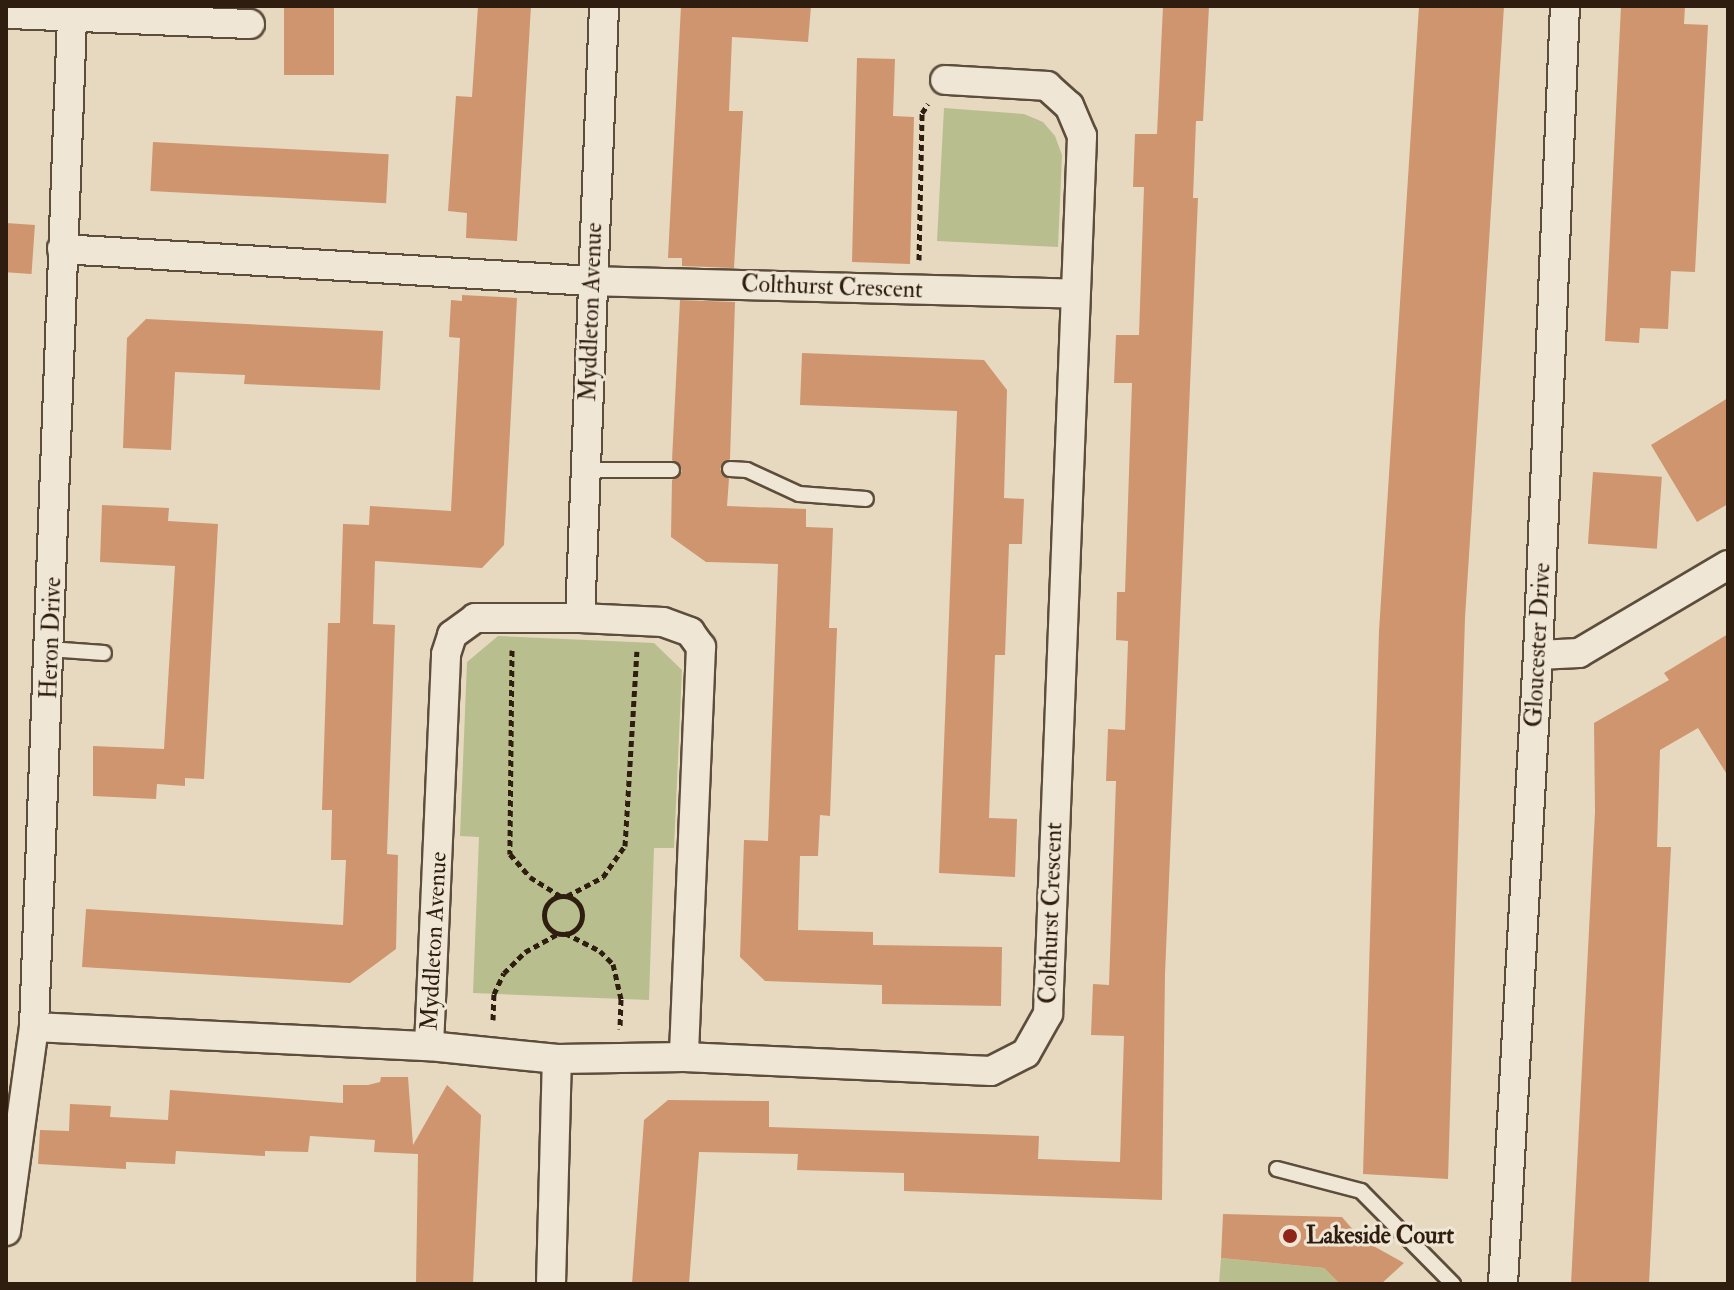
<!DOCTYPE html>
<html>
<head>
<meta charset="utf-8">
<style>
	body { margin:0 }
	#map { position:relative; width:1734px; height:1290px; overflow:hidden; background:#e6d9c0; font-family:"IM FELL Double Pica",serif }
	div>[style] { position:absolute }
	.green>* { inset:0; background:#b9be8f }
	.building>* { inset:0; background:#cf956e; transform-origin:0 0 }
	.path>* { height:5px; margin-top:-2.5px; transform-origin:0; background:repeating-linear-gradient(90deg,#2f1e0f 0 6px,transparent 0 10px) }
	.path>.ring { margin:-2.5px; padding:0; box-sizing:content-box; background:none; border:5px solid #2f1e0f; border-radius:50% }
	.roads { filter:drop-shadow(2px 0 #5d4d3b) drop-shadow(-2px 0 #5d4d3b) drop-shadow(0 2px #5d4d3b) drop-shadow(0 -2px #5d4d3b) }
	.service>* { height:14px; margin:-7px; padding:0 7px; transform-origin:7px; border-radius:7px; background:#efe6d6 }
	.minor>* { height:28px; margin:-14px; padding:0 14px; transform-origin:14px; border-radius:14px; background:#efe6d6 }
	.dots>* { width:22px; height:22px; translate:-50% -50%; box-sizing:border-box; border:4px solid #efe6d6; border-radius:50% }
	span { translate:-50% -50%; white-space:nowrap; text-align:center; line-height:1.15; -webkit-text-stroke:6px #efe6d6; paint-order:stroke }
	.street-label { font-size:24px; color:#2f1e0f }
	.poi-label { font-size:24px; color:#2f1e0f; font-weight:700 }
	.left { translate:0 -50%; text-align:left }
	.frame { position:absolute; inset:0; border:8px solid #2f1e0f; pointer-events:none }
</style>
</head>
<body>
<div id="map">
	<div class="green">
		<div style="clip-path:polygon(944px 108px,1024px 114px,1043px 122px,1055px 136px,1062px 155px,1058px 247px,937px 241px)"></div>
		<div style="clip-path:polygon(498px 636px,654px 643px,682px 670px,674px 848px,654px 848px,649px 1000px,473px 993px,479px 837px,460px 836px,467px 662px)"></div>
		<div style="clip-path:polygon(1221px 1258px,1324px 1268px,1340px 1284px,1219px 1284px)"></div>
	</div>
	<div class="building">
		<div style="left:284px;top:6px;width:50px;height:69px"></div>
		<div style="clip-path:polygon(478px 6px,531px 6px,517px 241px,466px 238px,467px 213px,448px 211px,456px 96px,472px 97px)"></div>
		<div style="clip-path:polygon(681px 6px,811px 6px,808px 42px,732px 37px,729px 111px,743px 111px,734px 268px,682px 266px,682px 258px,668px 258px)"></div>
		<div style="clip-path:polygon(1163px 6px,1209px 6px,1203px 121px,1196px 121px,1193px 198px,1198px 198px,1165px 974px,1162px 1200px,904px 1191px,904px 1173px,797px 1170px,798px 1154px,699px 1152px,689px 1284px,632px 1284px,644px 1120px,668px 1100px,769px 1101px,769px 1127px,1039px 1136px,1038px 1159px,1120px 1162px,1124px 1036px,1091px 1035px,1093px 984px,1109px 985px,1116px 781px,1106px 781px,1108px 729px,1125px 730px,1128px 641px,1116px 640px,1117px 592px,1125px 592px,1132px 383px,1114px 383px,1116px 335px,1139px 335px,1144px 187px,1133px 187px,1135px 134px,1157px 134px)"></div>
		<div style="clip-path:polygon(1419px 6px,1504px 6px,1465px 618px,1448px 1179px,1363px 1174px,1379px 631px)"></div>
		<div style="clip-path:polygon(1621px 6px,1685px 6px,1684px 24px,1708px 25px,1695px 272px,1671px 271px,1668px 329px,1640px 328px,1639px 343px,1605px 341px)"></div>
		<div style="clip-path:polygon(857px 58px,895px 59px,893px 116px,914px 117px,910px 264px,852px 262px)"></div>
		<div style="left:153px;top:142px;width:236px;height:49px;rotate:3deg"></div>
		<div style="left:6px;top:223px;width:29px;height:49px;rotate:4deg"></div>
		<div style="clip-path:polygon(462px 295px,517px 298px,504px 545px,482px 568px,375px 561px,373px 624px,395px 625px,387px 854px,398px 855px,396px 949px,350px 983px,82px 967px,86px 909px,343px 925px,346px 860px,331px 860px,332px 810px,322px 810px,328px 623px,340px 623px,343px 524px,369px 525px,370px 506px,451px 511px,460px 338px,449px 337px,451px 300px,462px 301px)"></div>
		<div style="clip-path:polygon(680px 300px,735px 302px,730px 459px,720px 469px,729px 479px,727px 506px,806px 509px,806px 527px,833px 528px,829px 628px,837px 628px,830px 816px,820px 815px,818px 856px,800px 856px,798px 930px,873px 932px,873px 945px,1002px 947px,1001px 1006px,882px 1004px,882px 985px,765px 981px,740px 957px,744px 840px,768px 841px,778px 564px,706px 562px,671px 537px,672px 480px,682px 471px,672px 460px)"></div>
		<div style="clip-path:polygon(146px 319px,383px 331px,380px 390px,244px 384px,245px 375px,175px 372px,171px 450px,123px 448px,127px 338px)"></div>
		<div style="clip-path:polygon(802px 353px,984px 360px,1007px 390px,1004px 498px,1024px 499px,1022px 544px,1009px 544px,1005px 655px,995px 655px,989px 818px,1017px 819px,1015px 877px,939px 873px,957px 411px,800px 405px)"></div>
		<div style="clip-path:polygon(1728px 398px,1728px 504px,1697px 522px,1651px 445px)"></div>
		<div style="left:1593px;top:472px;width:69px;height:72px;rotate:4deg"></div>
		<div style="clip-path:polygon(102px 505px,169px 508px,168px 521px,218px 524px,204px 779px,185px 778px,185px 786px,157px 784px,156px 799px,93px 796px,93px 746px,164px 749px,175px 566px,100px 562px)"></div>
		<div style="clip-path:polygon(1728px 634px,1728px 776px,1698px 728px,1660px 750px,1657px 847px,1671px 847px,1649px 1284px,1571px 1284px,1595px 812px,1594px 723px,1669px 680px,1664px 673px)"></div>
		<div style="clip-path:polygon(381px 1077px,408px 1077px,413px 1145px,447px 1085px,481px 1115px,473px 1284px,416px 1284px,418px 1154px,374px 1152px,375px 1140px,310px 1136px,308px 1152px,265px 1151px,265px 1156px,176px 1151px,175px 1164px,126px 1162px,126px 1169px,38px 1164px,40px 1130px,69px 1131px,70px 1104px,111px 1106px,110px 1117px,168px 1120px,170px 1090px,343px 1103px,343px 1085px,368px 1085px,380px 1082px)"></div>
		<div style="clip-path:polygon(1223px 1214px,1342px 1217px,1361px 1239px,1404px 1263px,1381px 1284px,1340px 1284px,1324px 1268px,1221px 1258px)"></div>
	</div>
	<div class="path">
		<div style="left:919px;top:260px;width:147px;rotate:-88.8deg"></div>
		<div style="left:922px;top:113px;width:11px;rotate:-56deg"></div>
		<div style="left:512px;top:650px;width:204px;rotate:90.6deg"></div>
		<div style="left:510px;top:854px;width:30px;rotate:49deg"></div>
		<div style="left:530px;top:877px;width:36px;rotate:32deg"></div>
		<div style="left:567px;top:896px;width:41px;rotate:-27.8deg"></div>
		<div style="left:603px;top:877px;width:38px;rotate:-55deg"></div>
		<div style="left:625px;top:846px;width:195px;rotate:-86.5deg"></div>
		<div class="ring" style="left:544px;top:896px;width:33px;height:33px"></div>
		<div style="left:565px;top:933px;width:39px;rotate:27deg"></div>
		<div style="left:600px;top:951px;width:18px;rotate:45deg"></div>
		<div style="left:613px;top:964px;width:36px;rotate:77deg"></div>
		<div style="left:621px;top:999px;width:30px;rotate:92deg"></div>
		<div style="left:493px;top:1020px;width:26px;rotate:-88deg"></div>
		<div style="left:494px;top:994px;width:23px;rotate:-65deg"></div>
		<div style="left:504px;top:973px;width:30px;rotate:-45deg"></div>
		<div style="left:525px;top:952px;width:39px;rotate:-29deg"></div>
	</div>
	<div class="roads">
		<div class="service">
			<div style="left:730px;top:469px;width:17px;rotate:3deg"></div>
			<div style="left:747px;top:470px;width:57px;rotate:24.8deg"></div>
			<div style="left:799px;top:494px;width:67px;rotate:4.3deg"></div>
			<div style="left:585px;top:470px;width:87px"></div>
			<div style="left:49px;top:649px;width:55px;rotate:4.2deg"></div>
			<div style="left:1277px;top:1169px;width:87px;rotate:14.7deg"></div>
			<div style="left:1361px;top:1191px;width:131px;rotate:45.3deg"></div>
		</div>
		<div class="minor">
			<div style="left:10px;top:14px;width:240px;rotate:2.4deg"></div>
			<div style="left:72px;top:19px;width:1009px;rotate:92.16deg"></div>
			<div style="left:34px;top:1027px;width:395px;rotate:2.8deg"></div>
			<div style="left:429px;top:1046px;width:129px;rotate:5.8deg"></div>
			<div style="left:557px;top:1059px;width:127px;rotate:-0.9deg"></div>
			<div style="left:684px;top:1057px;width:307px;rotate:2.6deg"></div>
			<div style="left:991px;top:1071px;width:39px;rotate:-27deg"></div>
			<div style="left:1026px;top:1053px;width:45px;rotate:-60.6deg"></div>
			<div style="left:1048px;top:1014px;width:879px;rotate:-87.78deg"></div>
			<div style="left:1082px;top:136px;width:33px;rotate:-113deg"></div>
			<div style="left:1069px;top:106px;width:30px;rotate:-138deg"></div>
			<div style="left:1047px;top:86px;width:102px;rotate:-176.6deg"></div>
			<div style="left:62px;top:249px;width:530px;rotate:3.46deg"></div>
			<div style="left:591px;top:281px;width:483px;rotate:1.5deg"></div>
			<div style="left:580px;top:618px;width:83px;rotate:2.8deg"></div>
			<div style="left:663px;top:622px;width:29px;rotate:20deg"></div>
			<div style="left:690px;top:632px;width:19px;rotate:54deg"></div>
			<div style="left:701px;top:647px;width:410px;rotate:92.4deg"></div>
			<div style="left:1538px;top:655px;width:41px;rotate:-2.8deg"></div>
			<div style="left:1579px;top:653px;width:173px;rotate:-30.6deg"></div>
			<div style="left:429px;top:1046px;width:392px;rotate:-87.5deg"></div>
			<div style="left:446px;top:654px;width:20px;rotate:-72deg"></div>
			<div style="left:452px;top:635px;width:29px;rotate:-36deg"></div>
			<div style="left:475px;top:618px;width:105px"></div>
			<div style="left:580px;top:618px;width:612px;rotate:-87.75deg"></div>
			<div style="left:6px;top:1231px;width:206px;rotate:-82.2deg"></div>
			<div style="left:551px;top:1284px;width:225px;rotate:-88.5deg"></div>
			<div style="left:1503px;top:1284px;width:630px;rotate:-86.82deg"></div>
			<div style="left:1538px;top:655px;width:650px;rotate:-87.62deg"></div>
		</div>
	</div>
	<div class="dots">
		<div style="left:1290px;top:1236px;background:#8f2418"></div>
	</div>
	<div class="street-label">
		<span style="left:832px;top:287px;rotate:2deg">Colthurst Crescent</span>
		<span style="left:591px;top:312px;rotate:-88deg">Myddleton Avenue</span>
		<span style="left:51px;top:638px;rotate:-88deg">Heron Drive</span>
		<span style="left:1538px;top:645px;rotate:-87deg">Gloucester Drive</span>
		<span style="left:1051px;top:913px;rotate:-88deg">Colthurst Crescent</span>
		<span style="left:434px;top:941px;rotate:-87deg">Myddleton Avenue</span>
	</div>
	<div class="poi-label">
		<span class="left" style="left:1306px;top:1236px">Lakeside Court</span>
	</div>
	<div class="frame"></div>
</div>
</body>
</html>
